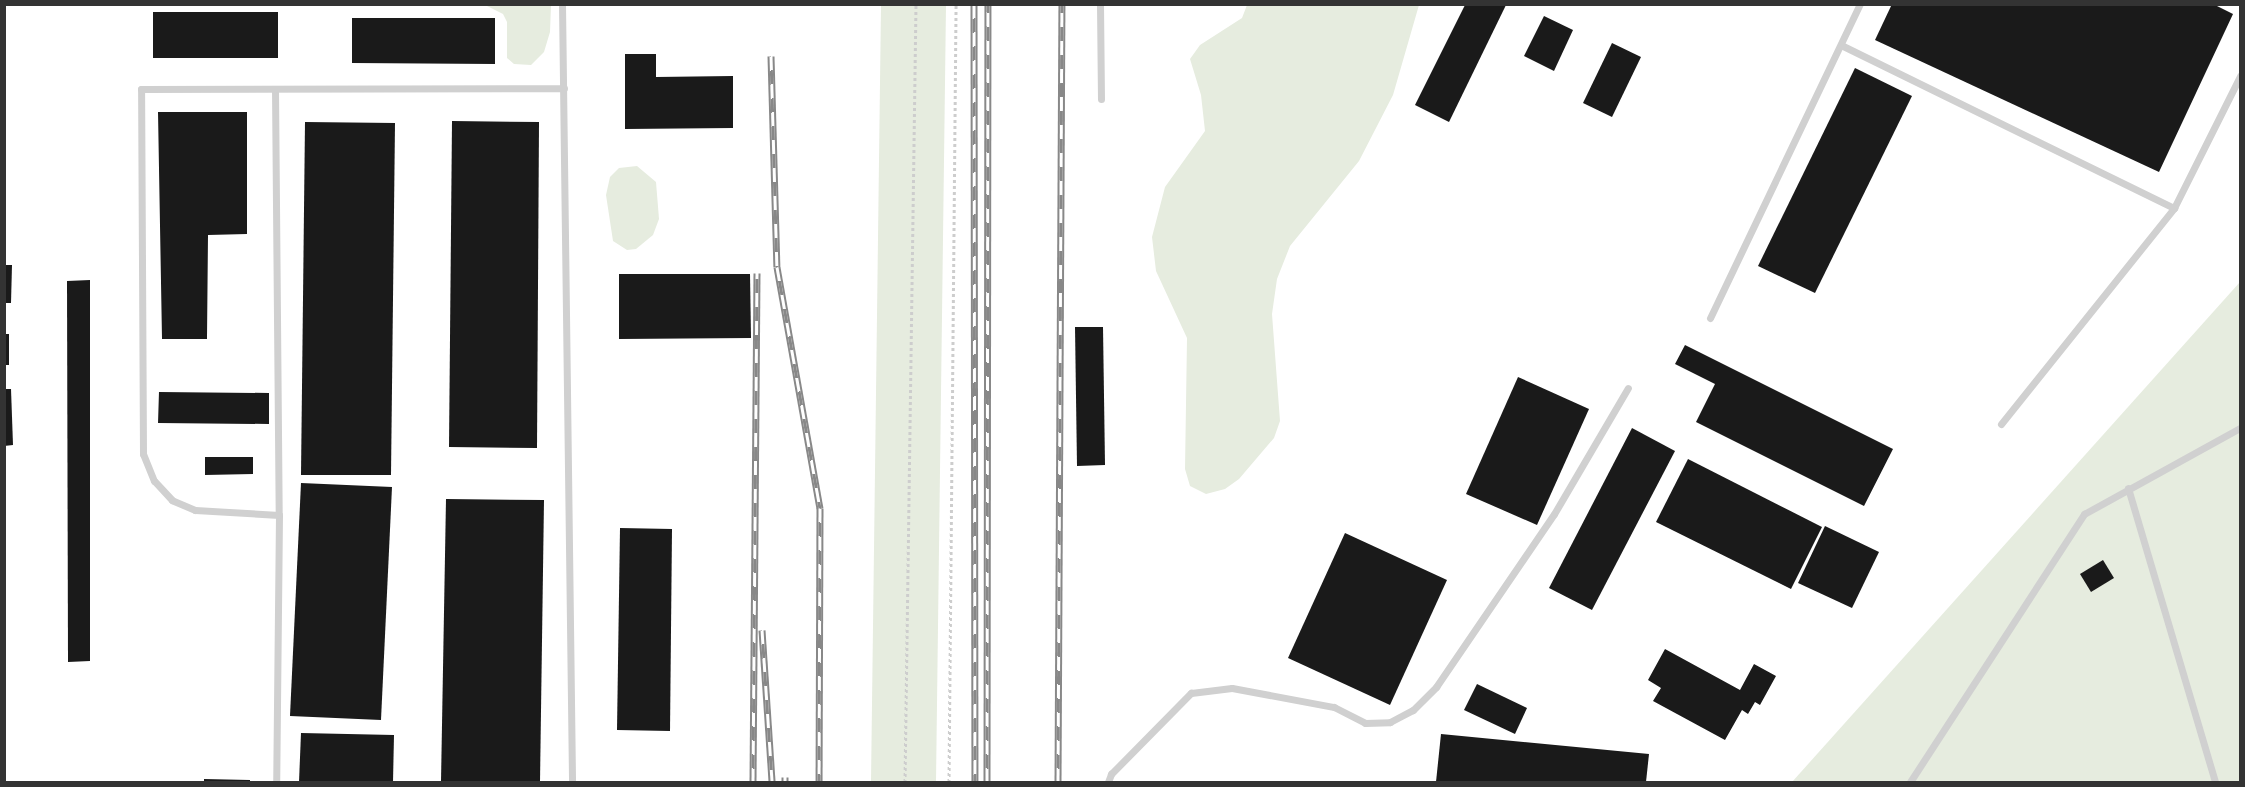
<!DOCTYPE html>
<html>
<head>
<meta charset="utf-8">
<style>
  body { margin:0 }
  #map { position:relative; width:2245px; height:787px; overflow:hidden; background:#fff; font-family:"Golos Text",sans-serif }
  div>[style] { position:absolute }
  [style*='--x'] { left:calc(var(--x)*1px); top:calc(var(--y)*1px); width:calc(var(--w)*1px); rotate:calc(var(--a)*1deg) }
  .green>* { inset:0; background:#e6ecdf }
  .building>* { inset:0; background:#1a1a1a }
  .path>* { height:3px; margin-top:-1.5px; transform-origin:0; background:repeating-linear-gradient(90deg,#cdcdcd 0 3px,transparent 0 6px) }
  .service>* { height:7px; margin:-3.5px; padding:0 3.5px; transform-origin:3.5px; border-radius:3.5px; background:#d0d0d0 }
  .rail>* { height:7px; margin-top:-3.5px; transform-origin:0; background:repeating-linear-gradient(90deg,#fff 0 14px,#888 0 28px); box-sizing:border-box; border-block:2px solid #888 }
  span { translate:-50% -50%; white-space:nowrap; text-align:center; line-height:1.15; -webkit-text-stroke:6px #fff; paint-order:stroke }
  .frame { position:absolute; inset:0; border:6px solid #333; pointer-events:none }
</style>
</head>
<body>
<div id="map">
  <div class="green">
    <i style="clip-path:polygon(446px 5px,551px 5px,550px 32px,544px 52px,531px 65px,514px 64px,507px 58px,507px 22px,503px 14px,487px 6px)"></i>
    <i style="clip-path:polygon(881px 5px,946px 5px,936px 782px,871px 782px)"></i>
    <i style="clip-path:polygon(1247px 5px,1419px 5px,1393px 95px,1359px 161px,1290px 246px,1277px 279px,1272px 314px,1280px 421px,1274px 438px,1239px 479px,1225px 489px,1206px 494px,1190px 486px,1185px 469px,1187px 338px,1156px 271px,1152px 237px,1165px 187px,1205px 131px,1201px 95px,1190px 59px,1200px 45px,1242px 18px)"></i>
    <i style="clip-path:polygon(637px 166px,656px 182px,659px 219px,653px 235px,636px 249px,627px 250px,613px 241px,606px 195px,610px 177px,619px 168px)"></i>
    <i style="clip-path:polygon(2240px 282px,2240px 782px,1792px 782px)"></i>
  </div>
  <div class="building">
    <i style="clip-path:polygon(1892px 4px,2213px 4px,2233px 14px,2159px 172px,1875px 40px)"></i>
    <i style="clip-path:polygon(1465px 5px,1506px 5px,1449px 122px,1415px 105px)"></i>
    <i style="clip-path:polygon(153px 12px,278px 12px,278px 58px,153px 58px)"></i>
    <i style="clip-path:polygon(1544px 16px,1573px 30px,1554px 71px,1524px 56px)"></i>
    <i style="clip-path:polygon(352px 18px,495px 18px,495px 64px,352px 63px)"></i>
    <i style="clip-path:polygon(1612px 43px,1641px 57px,1612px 117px,1583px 103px)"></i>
    <i style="clip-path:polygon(625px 54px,656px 54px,656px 77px,733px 76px,733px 128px,625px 129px)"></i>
    <i style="clip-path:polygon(1855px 68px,1912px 96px,1815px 293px,1758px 266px)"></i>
    <i style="clip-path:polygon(158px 112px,247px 112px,247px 234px,208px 235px,207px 339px,162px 339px)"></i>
    <i style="clip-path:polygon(452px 121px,539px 122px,537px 448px,449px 447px)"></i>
    <i style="clip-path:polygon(305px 122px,395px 123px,391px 475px,301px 475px)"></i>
    <i style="clip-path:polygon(4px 265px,12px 265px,11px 303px,4px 303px)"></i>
    <i style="clip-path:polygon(619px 274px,750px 274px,751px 338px,619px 339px)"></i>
    <i style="clip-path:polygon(90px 280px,90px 661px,68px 662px,67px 281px)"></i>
    <i style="clip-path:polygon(1075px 327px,1103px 327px,1105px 465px,1077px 466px)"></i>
    <i style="clip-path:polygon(4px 334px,9px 334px,9px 365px,4px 365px)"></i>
    <i style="clip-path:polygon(1685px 345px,1893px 449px,1864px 506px,1696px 422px,1715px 384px,1675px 364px)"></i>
    <i style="clip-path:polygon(1518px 377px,1589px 409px,1537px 525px,1466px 494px)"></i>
    <i style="clip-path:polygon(4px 389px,11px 389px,13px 445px,4px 446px)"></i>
    <i style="clip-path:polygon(159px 392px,269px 393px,269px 424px,158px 423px)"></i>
    <i style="clip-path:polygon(1632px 428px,1675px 451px,1592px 610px,1549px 588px)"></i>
    <i style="clip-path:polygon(205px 457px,253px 457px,253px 474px,205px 475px)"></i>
    <i style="clip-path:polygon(1688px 459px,1822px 527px,1791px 589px,1656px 522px)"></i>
    <i style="clip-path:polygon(301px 483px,392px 487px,381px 720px,290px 716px)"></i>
    <i style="clip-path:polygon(446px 499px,544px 500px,540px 782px,441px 782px)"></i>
    <i style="clip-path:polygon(1825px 526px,1879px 552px,1852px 608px,1798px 583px)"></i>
    <i style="clip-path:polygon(620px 528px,672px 529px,670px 731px,617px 730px)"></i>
    <i style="clip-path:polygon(1345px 533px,1447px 580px,1390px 705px,1288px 658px)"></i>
    <i style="clip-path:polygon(2103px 560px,2114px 578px,2091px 592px,2080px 574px)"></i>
    <i style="clip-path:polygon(1665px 649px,1740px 690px,1754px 664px,1776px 676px,1760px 705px,1755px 702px,1748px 714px,1742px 710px,1725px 740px,1653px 701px,1661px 688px,1648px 680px)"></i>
    <i style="clip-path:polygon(1477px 684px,1527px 708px,1515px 734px,1464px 710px)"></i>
    <i style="clip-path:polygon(301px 733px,394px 735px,393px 782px,299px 782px)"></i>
    <i style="clip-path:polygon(1441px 734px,1649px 754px,1646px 782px,1436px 782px)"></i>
    <i style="clip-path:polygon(204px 779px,250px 780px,250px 782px,204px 782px)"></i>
  </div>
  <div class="path">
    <i style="--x:905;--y:782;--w:778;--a:-89.19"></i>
    <i style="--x:949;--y:782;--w:778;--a:-89.48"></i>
  </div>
  <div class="service">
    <i style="--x:562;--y:4;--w:778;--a:89.26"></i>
    <i style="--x:1100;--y:4;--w:95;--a:89.4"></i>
    <i style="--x:1841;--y:45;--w:371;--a:26.1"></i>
    <i style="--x:275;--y:89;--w:426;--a:89.5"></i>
    <i style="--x:279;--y:515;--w:267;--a:90.6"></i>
    <i style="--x:1710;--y:318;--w:348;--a:-64.5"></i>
    <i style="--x:2001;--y:424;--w:277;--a:-51.3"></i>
    <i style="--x:2174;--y:208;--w:148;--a:-63.4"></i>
    <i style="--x:2128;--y:488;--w:307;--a:73.5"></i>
    <i style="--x:279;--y:515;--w:84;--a:-176.6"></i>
    <i style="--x:195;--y:510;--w:25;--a:-157"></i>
    <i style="--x:172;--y:500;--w:26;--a:-133"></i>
    <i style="--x:154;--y:481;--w:29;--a:-112"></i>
    <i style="--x:143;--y:454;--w:365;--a:-90.3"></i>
    <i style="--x:141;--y:89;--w:423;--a:-0.1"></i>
    <i style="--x:1108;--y:782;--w:9;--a:-69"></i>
    <i style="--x:1111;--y:774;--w:114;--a:-45.4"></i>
    <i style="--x:1191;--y:693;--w:41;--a:-7"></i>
    <i style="--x:1232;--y:688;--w:104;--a:10.6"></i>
    <i style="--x:1334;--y:707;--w:35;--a:27"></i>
    <i style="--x:1365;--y:723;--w:25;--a:-2"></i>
    <i style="--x:1390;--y:722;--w:26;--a:-28"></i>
    <i style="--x:1413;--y:710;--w:33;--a:-45"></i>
    <i style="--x:1436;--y:687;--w:209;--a:-55.7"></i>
    <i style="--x:1554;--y:514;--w:146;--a:-59.6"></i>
    <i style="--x:1910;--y:782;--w:320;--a:-57"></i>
    <i style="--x:2084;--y:514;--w:178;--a:-28.9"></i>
  </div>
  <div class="rail">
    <i style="--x:974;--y:4;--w:778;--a:89.93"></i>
    <i style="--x:771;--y:56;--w:211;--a:88.4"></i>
    <i style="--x:777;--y:267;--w:245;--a:79.9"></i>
    <i style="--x:820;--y:508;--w:274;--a:90.2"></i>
    <i style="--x:762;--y:630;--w:152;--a:86.2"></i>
    <i style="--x:753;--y:782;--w:509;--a:-89.55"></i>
    <i style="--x:785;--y:782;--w:5;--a:-90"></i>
    <i style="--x:987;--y:782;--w:778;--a:-89.93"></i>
    <i style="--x:1058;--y:782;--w:778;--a:-89.71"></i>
  </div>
  <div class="frame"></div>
</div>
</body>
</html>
